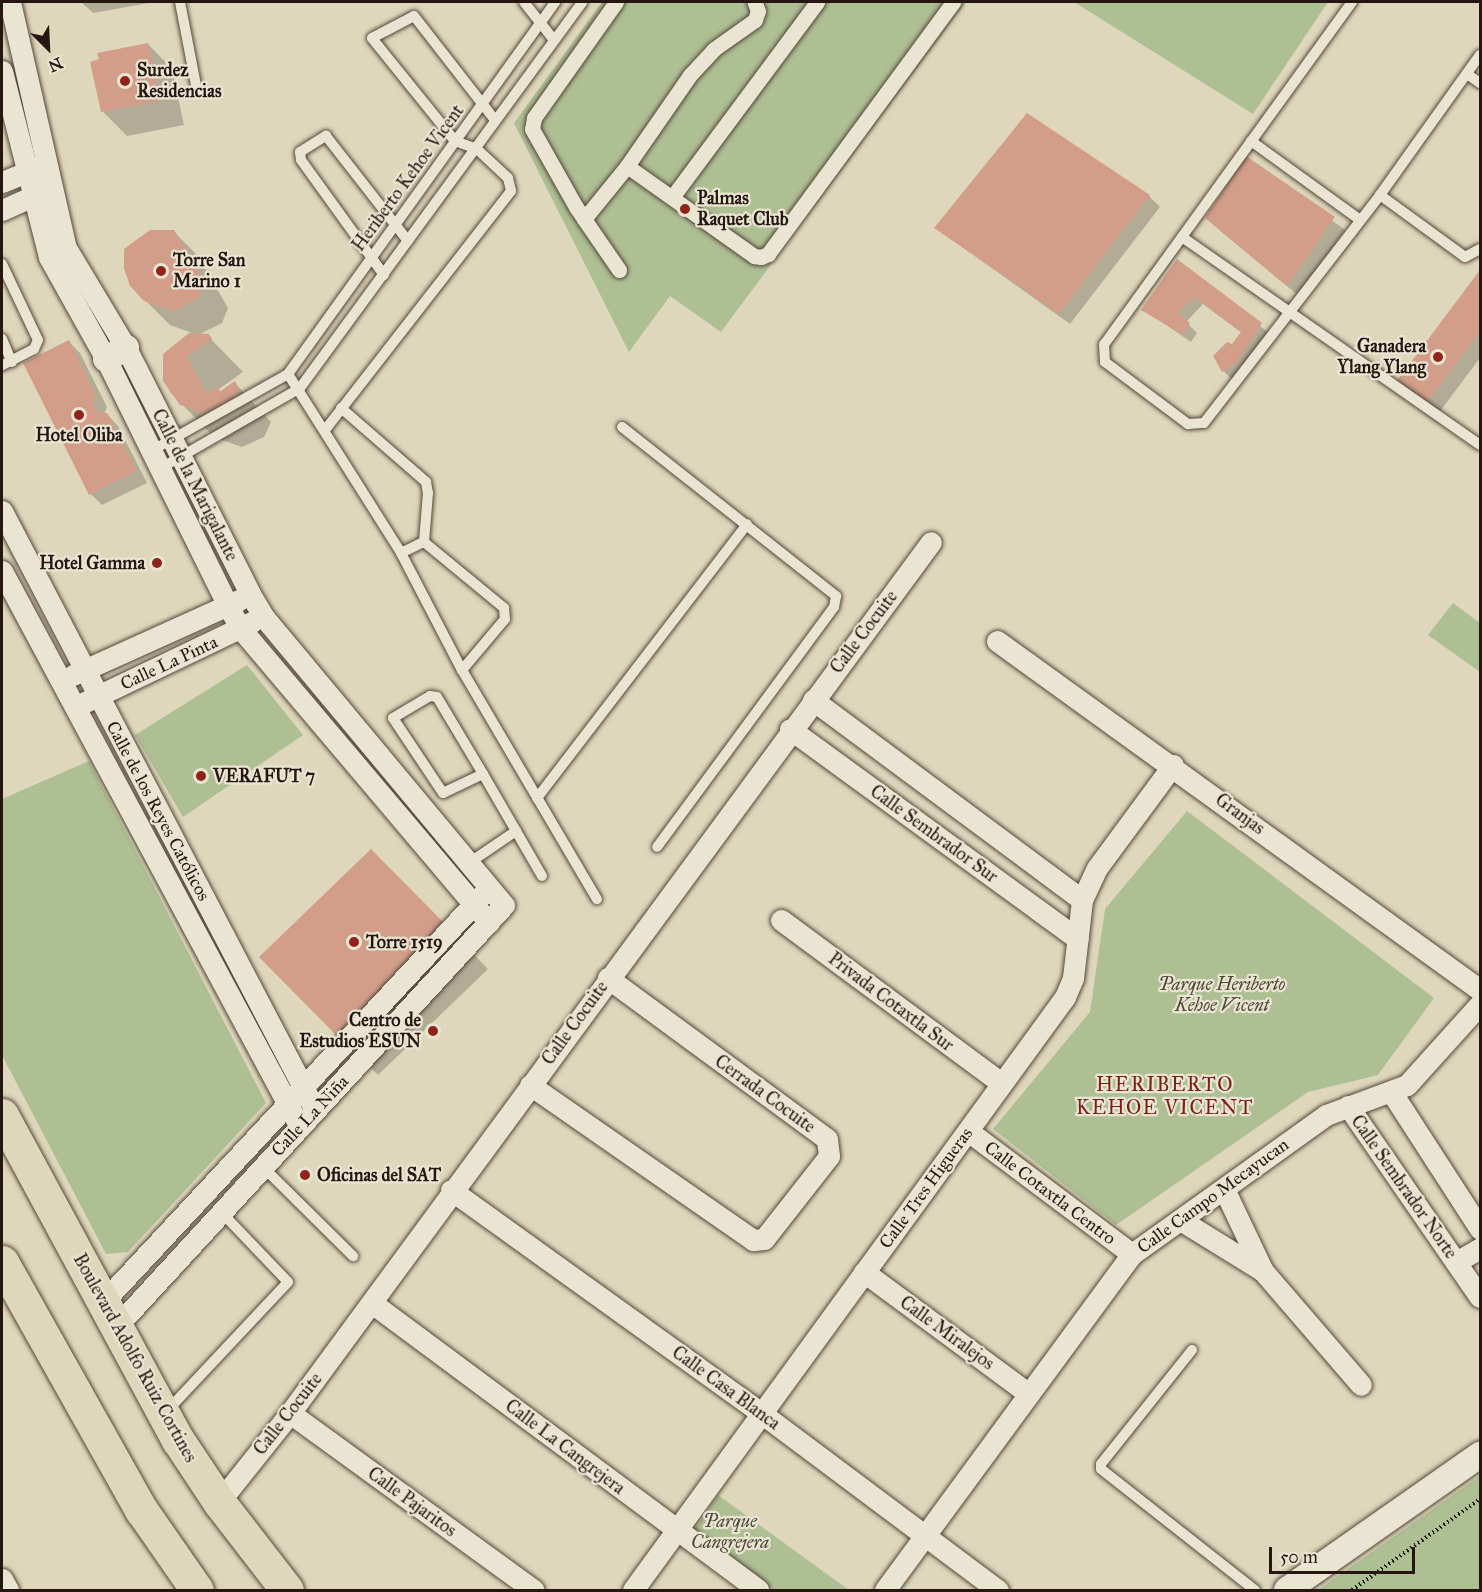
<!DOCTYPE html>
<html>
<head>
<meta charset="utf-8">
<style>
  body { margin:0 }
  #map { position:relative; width:1482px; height:1592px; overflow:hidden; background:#dfd7bc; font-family:"IM FELL Great Primer",serif }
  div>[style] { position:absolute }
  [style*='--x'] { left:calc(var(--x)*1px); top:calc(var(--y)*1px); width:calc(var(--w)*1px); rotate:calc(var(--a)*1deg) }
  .green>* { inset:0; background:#aebf94 }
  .shadow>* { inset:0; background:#0003 }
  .building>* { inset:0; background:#d29e8a }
  .path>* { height:4px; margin-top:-2px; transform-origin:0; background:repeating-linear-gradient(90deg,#25170f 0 1.5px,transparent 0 4.5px) }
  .roads { filter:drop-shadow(0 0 2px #54473a) drop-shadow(0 0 2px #54473a) }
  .service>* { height:10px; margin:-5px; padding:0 5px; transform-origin:5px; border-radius:5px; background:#eae5d3 }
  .pedestrian>* { height:15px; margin:-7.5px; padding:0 7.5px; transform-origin:7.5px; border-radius:7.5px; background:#eae5d3 }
  .minor>* { height:21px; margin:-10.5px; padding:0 10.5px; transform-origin:10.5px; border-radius:10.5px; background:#eae5d3 }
  .tertiary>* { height:26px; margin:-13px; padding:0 13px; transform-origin:13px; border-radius:13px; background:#eae5d3 }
  .primary>* { height:33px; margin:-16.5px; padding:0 16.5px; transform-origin:16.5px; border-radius:16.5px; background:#dfd7bc }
  .dots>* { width:16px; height:16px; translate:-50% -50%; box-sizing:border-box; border:3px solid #eae5d3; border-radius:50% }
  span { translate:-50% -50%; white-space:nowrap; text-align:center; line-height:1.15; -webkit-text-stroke:4.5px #eae5d3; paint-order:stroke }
  .poi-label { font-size:18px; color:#25170f; font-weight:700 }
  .left { translate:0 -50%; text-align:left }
  .right { translate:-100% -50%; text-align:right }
  .street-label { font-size:18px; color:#25170f }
  .park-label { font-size:18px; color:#4e4937; font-style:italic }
  .neighbourhood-label { font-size:20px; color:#7a1f14; letter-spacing:1.5px }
  .frame { position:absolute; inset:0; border:3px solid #25170f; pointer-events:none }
  .north { position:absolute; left:18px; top:18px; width:60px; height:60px; -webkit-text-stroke:4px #eae5d3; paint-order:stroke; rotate:156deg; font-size:16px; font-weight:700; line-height:24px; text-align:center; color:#25170f }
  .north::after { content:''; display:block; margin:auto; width:21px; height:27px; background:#25170f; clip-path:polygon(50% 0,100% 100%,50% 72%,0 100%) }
  .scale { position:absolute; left:1269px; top:1547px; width:146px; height:27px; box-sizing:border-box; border:3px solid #25170f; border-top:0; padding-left:8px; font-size:18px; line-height:21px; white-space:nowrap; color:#25170f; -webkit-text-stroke:4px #eae5d3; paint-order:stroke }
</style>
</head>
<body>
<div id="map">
  <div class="green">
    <i style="clip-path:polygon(602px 2px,966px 2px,721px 332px,670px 296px,629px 352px,514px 123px)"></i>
    <i style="clip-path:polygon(1074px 2px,1328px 2px,1253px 114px)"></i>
    <i style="clip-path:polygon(1453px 603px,1480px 623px,1480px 672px,1428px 635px)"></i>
    <i style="clip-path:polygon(247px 665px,303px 735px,183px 817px,135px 735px)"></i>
    <i style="clip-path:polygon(89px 761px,266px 1103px,128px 1252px,106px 1254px,2px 1055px,2px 799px)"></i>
    <i style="clip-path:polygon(1187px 811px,1434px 998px,1378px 1075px,1308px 1092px,1116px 1225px,993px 1129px,1090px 1012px,1105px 909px)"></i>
    <i style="clip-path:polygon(1480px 1476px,1480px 1590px,1318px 1590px)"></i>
    <i style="clip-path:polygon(718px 1495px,849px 1590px,774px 1590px,692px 1533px)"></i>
  </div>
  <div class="shadow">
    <i style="clip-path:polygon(81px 2px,148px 2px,149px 3px,93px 13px)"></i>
    <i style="clip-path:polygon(148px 44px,172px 69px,184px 125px,127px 136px,103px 112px)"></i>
    <i style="clip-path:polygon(1246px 158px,1345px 230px,1299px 296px,1218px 229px)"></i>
    <i style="clip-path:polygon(1149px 196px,1160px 207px,1070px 324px,936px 228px)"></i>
    <i style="clip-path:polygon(173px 231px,198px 256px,228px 308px,222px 323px,198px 335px,208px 336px,243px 372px,219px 389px,221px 393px,235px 383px,271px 422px,264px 437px,242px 447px,214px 437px,170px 392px,165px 381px,164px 354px,192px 333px,170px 325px,145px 300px)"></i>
    <i style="clip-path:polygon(1178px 261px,1269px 333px,1232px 379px,1223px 371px,1242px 333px,1203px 304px,1186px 322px,1197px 333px,1191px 342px,1143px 309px)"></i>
    <i style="clip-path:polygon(1480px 272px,1480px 358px,1438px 414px,1398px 382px)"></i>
    <i style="clip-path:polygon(69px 342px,80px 353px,107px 407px,103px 416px,107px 414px,118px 426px,147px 483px,102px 505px,91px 494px)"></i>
    <i style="clip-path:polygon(412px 892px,488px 969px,378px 1075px,262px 957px)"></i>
  </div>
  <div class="building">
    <i style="clip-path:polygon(148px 43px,160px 101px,101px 112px,90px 62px,99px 59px,97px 53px)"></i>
    <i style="clip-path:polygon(1027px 113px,1150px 195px,1059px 314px,934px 228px)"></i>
    <i style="clip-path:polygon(1246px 156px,1335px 217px,1287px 286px,1205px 218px)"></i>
    <i style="clip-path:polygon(150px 230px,174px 230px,205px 282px,198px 299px,173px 311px,144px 301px,130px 286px,124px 268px,124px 249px)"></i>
    <i style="clip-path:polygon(1177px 259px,1262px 323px,1237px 362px,1222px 372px,1213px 356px,1227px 342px,1232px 344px,1241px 332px,1194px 297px,1178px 313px,1190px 323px,1183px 335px,1141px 310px)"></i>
    <i style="clip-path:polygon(1480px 270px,1480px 332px,1426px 404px,1396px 382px)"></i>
    <i style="clip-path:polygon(189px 333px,209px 334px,212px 339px,187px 356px,206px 393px,217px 388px,219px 392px,235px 381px,239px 389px,231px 405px,209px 415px,180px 405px,163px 381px,163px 354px)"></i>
    <i style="clip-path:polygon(69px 340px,96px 395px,93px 404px,97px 412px,107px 413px,137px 471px,89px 495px,23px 363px)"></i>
    <i style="clip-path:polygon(371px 849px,448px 927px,336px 1035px,259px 957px)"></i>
  </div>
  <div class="path">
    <i style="--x:1352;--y:1590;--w:157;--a:-35.4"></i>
  </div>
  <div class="roads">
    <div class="service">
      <i style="--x:180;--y:2;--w:85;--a:79.1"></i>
      <i style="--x:524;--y:2;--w:48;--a:51.7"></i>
      <i style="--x:1352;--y:2;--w:422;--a:125.9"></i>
      <i style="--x:1104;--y:344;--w:18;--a:87"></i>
      <i style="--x:1105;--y:362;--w:104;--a:36.8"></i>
      <i style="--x:1188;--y:424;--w:16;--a:-4"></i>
      <i style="--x:1204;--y:423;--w:288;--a:-52.3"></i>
      <i style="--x:1380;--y:195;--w:172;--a:-54.5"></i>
      <i style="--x:1467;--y:74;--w:16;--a:35"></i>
      <i style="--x:1251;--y:141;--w:135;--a:35.9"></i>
      <i style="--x:1380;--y:195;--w:105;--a:36.1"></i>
      <i style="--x:1465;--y:257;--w:17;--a:-28"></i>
      <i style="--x:1182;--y:237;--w:363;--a:34.9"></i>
      <i style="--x:2;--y:264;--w:84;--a:64.7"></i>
      <i style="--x:38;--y:340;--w:10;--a:114"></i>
      <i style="--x:34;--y:349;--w:36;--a:153"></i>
      <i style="--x:384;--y:275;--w:142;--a:-125.8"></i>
      <i style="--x:301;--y:160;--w:8;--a:-97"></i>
      <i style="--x:300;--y:152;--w:31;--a:-32"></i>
      <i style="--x:326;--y:136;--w:133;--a:52"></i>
      <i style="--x:2;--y:339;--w:25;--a:67"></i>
      <i style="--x:288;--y:374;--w:212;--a:57.7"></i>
      <i style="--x:401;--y:553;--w:132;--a:62.5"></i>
      <i style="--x:462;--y:670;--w:266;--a:59.5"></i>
      <i style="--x:341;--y:408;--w:113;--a:41"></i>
      <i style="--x:426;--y:482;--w:11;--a:80"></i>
      <i style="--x:428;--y:493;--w:49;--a:94.7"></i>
      <i style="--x:424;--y:542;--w:104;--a:39.5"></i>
      <i style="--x:504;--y:608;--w:11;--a:85"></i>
      <i style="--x:505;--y:619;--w:67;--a:130.1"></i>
      <i style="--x:622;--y:427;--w:273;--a:38.3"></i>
      <i style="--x:836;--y:596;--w:11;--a:100"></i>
      <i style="--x:834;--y:607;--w:298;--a:126.4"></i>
      <i style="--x:325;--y:430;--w:303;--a:-52.1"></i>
      <i style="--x:511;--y:191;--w:13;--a:-103"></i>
      <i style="--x:508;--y:178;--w:42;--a:-136.9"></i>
      <i style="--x:477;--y:149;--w:23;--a:-160"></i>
      <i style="--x:455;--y:141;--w:132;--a:-128.9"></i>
      <i style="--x:372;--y:38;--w:47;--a:-27.6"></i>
      <i style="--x:414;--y:16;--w:132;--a:52.1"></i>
      <i style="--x:151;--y:451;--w:157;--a:-29.3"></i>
      <i style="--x:288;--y:374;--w:458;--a:-54.3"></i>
      <i style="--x:161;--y:468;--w:160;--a:-29.9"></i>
      <i style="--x:300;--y:388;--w:478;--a:-53.8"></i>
      <i style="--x:401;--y:553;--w:25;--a:-26"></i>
      <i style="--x:483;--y:774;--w:44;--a:154.6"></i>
      <i style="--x:443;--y:793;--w:90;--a:-123.7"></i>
      <i style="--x:393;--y:718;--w:43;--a:-30.7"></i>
      <i style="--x:430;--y:696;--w:7;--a:8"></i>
      <i style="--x:437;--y:697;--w:90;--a:59.1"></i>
      <i style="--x:483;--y:774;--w:66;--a:59.9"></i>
      <i style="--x:516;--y:831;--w:52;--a:60"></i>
      <i style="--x:537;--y:798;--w:345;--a:-52.5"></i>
      <i style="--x:469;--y:863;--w:57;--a:-34.2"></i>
      <i style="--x:263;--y:1167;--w:127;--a:44.7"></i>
      <i style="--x:1192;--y:1350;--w:146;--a:128.6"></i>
      <i style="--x:1101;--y:1464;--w:5;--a:90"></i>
      <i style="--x:1101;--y:1469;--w:196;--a:38.2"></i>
      <i style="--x:166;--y:1412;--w:178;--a:-46.8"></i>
      <i style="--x:288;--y:1282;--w:97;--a:-133.7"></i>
    </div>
    <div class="pedestrian">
      <i style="--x:616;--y:2;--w:142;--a:125.3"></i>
      <i style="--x:534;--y:118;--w:11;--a:100"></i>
      <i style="--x:532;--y:129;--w:90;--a:60.6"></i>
      <i style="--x:576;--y:207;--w:14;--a:56"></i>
      <i style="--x:584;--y:219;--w:68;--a:-50.9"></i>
      <i style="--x:627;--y:166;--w:156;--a:35.3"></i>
      <i style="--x:754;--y:256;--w:7;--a:8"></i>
      <i style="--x:761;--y:257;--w:8;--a:-23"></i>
      <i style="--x:768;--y:254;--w:313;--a:-53.7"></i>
      <i style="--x:627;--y:166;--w:111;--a:-55.3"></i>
      <i style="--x:690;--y:75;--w:35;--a:-47"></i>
      <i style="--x:714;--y:49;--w:50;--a:-35.3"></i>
      <i style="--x:755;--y:20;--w:9;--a:-72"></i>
      <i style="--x:758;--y:11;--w:9;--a:-111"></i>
      <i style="--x:673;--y:196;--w:242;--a:-53.4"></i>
      <i style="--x:584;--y:219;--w:62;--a:55.5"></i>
    </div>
    <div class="minor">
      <i style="--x:10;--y:2;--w:252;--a:77.2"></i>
      <i style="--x:66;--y:248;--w:117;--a:59"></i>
      <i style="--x:126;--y:348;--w:275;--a:63.2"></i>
      <i style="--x:250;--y:594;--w:26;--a:59"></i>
      <i style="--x:263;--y:616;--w:376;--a:50.2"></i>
      <i style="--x:504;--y:905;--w:573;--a:132.6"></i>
      <i style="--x:2;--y:71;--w:192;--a:75.8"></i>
      <i style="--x:49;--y:257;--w:117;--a:60.8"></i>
      <i style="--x:106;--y:359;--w:275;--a:63.7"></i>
      <i style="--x:228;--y:606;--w:26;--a:61"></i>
      <i style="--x:241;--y:629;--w:384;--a:49.8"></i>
      <i style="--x:2;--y:182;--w:37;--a:-22"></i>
      <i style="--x:2;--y:210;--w:44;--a:-24.2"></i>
      <i style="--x:2;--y:511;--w:676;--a:62.41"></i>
      <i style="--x:2;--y:571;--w:631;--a:61.81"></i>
      <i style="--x:997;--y:641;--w:596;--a:35.85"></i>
      <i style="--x:73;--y:675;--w:182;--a:-24.3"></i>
      <i style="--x:813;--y:700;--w:335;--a:36.6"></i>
      <i style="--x:85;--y:702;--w:185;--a:-25.6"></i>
      <i style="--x:790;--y:729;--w:356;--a:36.1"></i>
      <i style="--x:781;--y:920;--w:274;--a:36.5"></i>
      <i style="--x:530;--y:1085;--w:272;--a:34.8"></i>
      <i style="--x:753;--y:1240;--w:11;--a:-5"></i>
      <i style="--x:764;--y:1239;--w:105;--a:-51.9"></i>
      <i style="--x:829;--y:1156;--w:17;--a:-97"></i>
      <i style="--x:827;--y:1139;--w:272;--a:-143.7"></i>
      <i style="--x:1392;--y:1093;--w:162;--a:57.1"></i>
      <i style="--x:1348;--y:1106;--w:232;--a:55.4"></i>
      <i style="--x:968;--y:1131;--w:205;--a:36.9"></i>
      <i style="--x:1224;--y:1189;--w:91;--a:64.6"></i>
      <i style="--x:1263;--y:1271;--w:150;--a:49.3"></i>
      <i style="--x:451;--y:1190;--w:382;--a:35.7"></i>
      <i style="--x:761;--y:1413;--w:296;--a:36.8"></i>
      <i style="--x:1182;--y:1221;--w:95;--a:31.7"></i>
      <i style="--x:1456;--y:1262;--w:28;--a:-30"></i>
      <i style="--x:864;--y:1272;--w:205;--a:36.5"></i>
      <i style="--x:103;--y:1302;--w:558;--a:-47.04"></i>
      <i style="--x:372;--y:1303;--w:481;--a:36.6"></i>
      <i style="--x:290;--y:1413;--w:301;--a:36"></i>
      <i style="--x:219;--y:1502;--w:114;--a:-51.4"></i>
      <i style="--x:290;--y:1413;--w:1081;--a:-53.65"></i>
      <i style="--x:2;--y:1579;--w:13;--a:61"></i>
      <i style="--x:633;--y:1590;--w:734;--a:-53.93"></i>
      <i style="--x:1065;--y:997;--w:21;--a:-67"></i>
      <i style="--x:1073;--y:978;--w:79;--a:-83.4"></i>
      <i style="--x:1082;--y:900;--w:35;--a:-65"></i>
      <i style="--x:1097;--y:868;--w:128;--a:-53.6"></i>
      <i style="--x:885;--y:1590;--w:417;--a:-53.7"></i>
      <i style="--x:1132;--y:1254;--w:239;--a:-35.6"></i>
      <i style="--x:1326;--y:1115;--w:86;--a:-20.3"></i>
      <i style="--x:1407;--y:1085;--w:109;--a:-48"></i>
    </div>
    <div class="tertiary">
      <i style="--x:106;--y:359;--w:23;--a:-29"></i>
      <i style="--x:1287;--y:1590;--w:236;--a:-35"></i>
    </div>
    <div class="primary">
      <i style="--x:2;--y:1115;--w:370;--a:61.6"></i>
      <i style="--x:178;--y:1440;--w:74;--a:56.5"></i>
      <i style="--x:219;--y:1502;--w:111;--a:52.3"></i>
      <i style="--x:2;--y:1262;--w:286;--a:60.7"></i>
      <i style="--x:142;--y:1511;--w:96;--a:55.2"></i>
    </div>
  </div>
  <div class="dots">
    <i style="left:125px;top:81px;background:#8f2418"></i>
    <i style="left:685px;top:209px;background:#8f2418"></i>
    <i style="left:161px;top:271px;background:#8f2418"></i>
    <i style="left:1438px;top:357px;background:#8f2418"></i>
    <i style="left:79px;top:415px;background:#8f2418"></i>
    <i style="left:157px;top:563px;background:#8f2418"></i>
    <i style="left:201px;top:776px;background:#8f2418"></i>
    <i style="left:354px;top:942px;background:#8f2418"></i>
    <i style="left:433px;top:1031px;background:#8f2418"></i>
    <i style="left:305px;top:1175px;background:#8f2418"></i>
  </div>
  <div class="poi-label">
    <span class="left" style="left:137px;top:81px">Surdez<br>Residencias</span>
    <span class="left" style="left:697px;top:209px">Palmas<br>Raquet Club</span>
    <span class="left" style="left:173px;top:271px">Torre San<br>Marino 1</span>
    <span class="right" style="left:1426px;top:357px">Ganadera<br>Ylang Ylang</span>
    <span style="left:79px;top:435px">Hotel Oliba</span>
    <span class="right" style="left:145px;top:563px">Hotel Gamma</span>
    <span class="left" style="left:213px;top:776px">VERAFUT 7</span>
    <span class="left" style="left:366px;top:942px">Torre 1519</span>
    <span class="right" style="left:421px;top:1031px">Centro de<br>Estudios ESUN</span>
    <span class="left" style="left:317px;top:1175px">Oficinas del SAT</span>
  </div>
  <div class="street-label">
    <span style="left:408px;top:178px;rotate:-54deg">Heriberto Kehoe Vicent</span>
    <span style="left:195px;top:485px;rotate:63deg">Calle de la Marigalante</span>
    <span style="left:864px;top:632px;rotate:-53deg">Calle Cocuite</span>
    <span style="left:169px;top:663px;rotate:-25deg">Calle La Pinta</span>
    <span style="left:158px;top:811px;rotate:62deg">Calle de los Reyes Católicos</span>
    <span style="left:1240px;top:814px;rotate:36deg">Granjas</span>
    <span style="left:934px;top:834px;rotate:36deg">Calle Sembrador Sur</span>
    <span style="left:891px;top:1002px;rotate:37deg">Privada Cotaxtla Sur</span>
    <span style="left:575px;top:1023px;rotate:-54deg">Calle Cocuite</span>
    <span style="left:765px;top:1094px;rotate:36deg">Cerrada Cocuite</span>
    <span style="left:310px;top:1116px;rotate:-47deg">Calle La Niña</span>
    <span style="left:1404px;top:1187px;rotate:55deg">Calle Sembrador Norte</span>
    <span style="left:926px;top:1188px;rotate:-54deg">Calle Tres Higueras</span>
    <span style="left:1050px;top:1193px;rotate:37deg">Calle Cotaxtla Centro</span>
    <span style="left:1213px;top:1196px;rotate:-36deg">Calle Campo Mecayucan</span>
    <span style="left:947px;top:1333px;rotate:36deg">Calle Miralejos</span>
    <span style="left:135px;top:1358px;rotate:61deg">Boulevard Adolfo Ruiz Cortines</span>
    <span style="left:726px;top:1388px;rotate:36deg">Calle Casa Blanca</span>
    <span style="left:288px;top:1414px;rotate:-52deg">Calle Cocuite</span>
    <span style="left:565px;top:1447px;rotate:37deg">Calle La Cangrejera</span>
    <span style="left:412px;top:1502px;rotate:36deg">Calle Pajaritos</span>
  </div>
  <div class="park-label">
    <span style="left:1222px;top:995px">Parque Heriberto<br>Kehoe Vicent</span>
    <span style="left:730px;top:1532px">Parque<br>Cangrejera</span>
  </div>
  <div class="neighbourhood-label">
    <span style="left:1165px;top:1096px">HERIBERTO<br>KEHOE VICENT</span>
  </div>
  <div class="frame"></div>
  <div class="north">N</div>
  <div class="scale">50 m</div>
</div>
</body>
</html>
